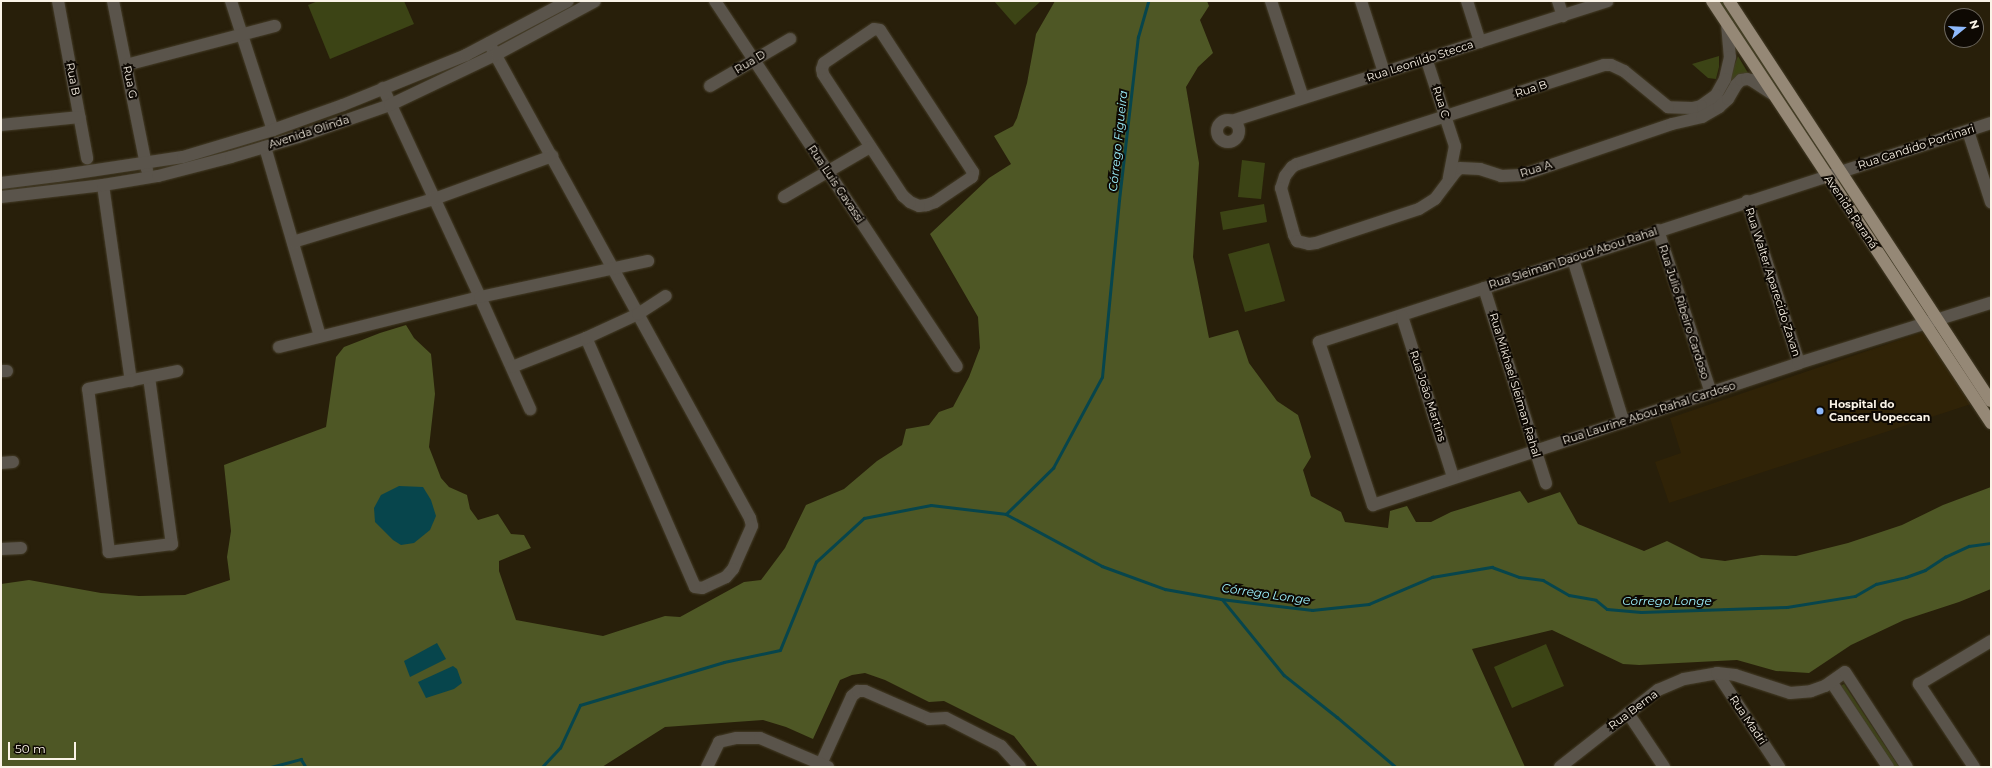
<!DOCTYPE html>
<html>
<head>
<meta charset="utf-8">
<style>
  body { margin:0 }
  #map { position:relative; width:1992px; height:768px; overflow:hidden; background:#281f0a; font-family:Montserrat,sans-serif }
  div>[style] { position:absolute }
  [style*='--x'] { left:calc(var(--x)*1px); top:calc(var(--y)*1px); width:calc(var(--w)*1px); rotate:calc(var(--a)*1deg) }
  .built>* { inset:0; background:#302307 }
  .green>* { inset:0; background:#3c4415 }
  .forest>* { inset:0; background:#4e5725 }
  .water>* { inset:0; background:#07454c }
  .stream>* { height:2.5px; margin:-1.25px; padding:0 1.25px; transform-origin:1.25px; border-radius:1.25px; background:#07454c }
  .roads { filter:drop-shadow(0 0 1px #453d29) drop-shadow(0 0 1px #453d29) }
  .minor>* { height:12px; margin:-6px; padding:0 6px; transform-origin:6px; border-radius:6px; background:#5a544b }
  .minor>.ring { margin:-6px; padding:0; box-sizing:content-box; background:none; border:12px solid #5a544b; border-radius:50% }
  .major>* { height:12px; margin:-6px; padding:0 6px; transform-origin:6px; border-radius:6px; background:#958876 }
  .dots>* { width:11px; height:11px; translate:-50% -50%; box-sizing:border-box; border:2px solid #0e0903; border-radius:50% }
  span { translate:-50% -50%; white-space:nowrap; text-align:center; line-height:1.15; -webkit-text-stroke:4px #0e0903; paint-order:stroke }
  .street-label { font-size:11px; color:#faf3e7 }
  .poi-label { font-size:11px; color:#faf3e7; font-weight:700 }
  .left { translate:0 -50%; text-align:left }
  .water-label { font-size:12px; color:#9cf0fc; font-style:italic }
  .frame { position:absolute; inset:0; border:2px solid #faf3e7; pointer-events:none }
  .north { position:absolute; left:1944px; top:8px; width:40px; height:40px; box-sizing:border-box; background:#0e0903; border:1px solid #6c675e; border-radius:50%; rotate:72deg; font-size:11px; font-weight:700; line-height:16px; text-align:center; color:#faf3e7 }
  .north::after { content:''; display:block; margin:auto; width:14px; height:18px; background:#8eb9fc; clip-path:polygon(50% 0,100% 100%,50% 72%,0 100%) }
  .scale { position:absolute; left:8px; top:742px; width:68px; height:18px; box-sizing:border-box; border:2px solid #faf3e7; border-top:0; padding-left:5px; font-size:12px; line-height:14px; white-space:nowrap; color:#faf3e7; -webkit-text-stroke:3px #0e0903; paint-order:stroke }
</style>
</head>
<body>
<div id="map">
  <div class="built">
    <i style="clip-path:polygon(1923px 332px,1971px 404px,1669px 503px,1655px 462px,1681px 453px,1670px 418px)"></i>
  </div>
  <div class="green">
    <i style="clip-path:polygon(318px 1px,404px 1px,414px 24px,330px 59px,308px 5px)"></i>
    <i style="clip-path:polygon(994px 1px,1041px 1px,1015px 25px)"></i>
    <i style="clip-path:polygon(1716px 1px,1722px 1px,1833px 168px,1829px 171px)"></i>
    <i style="clip-path:polygon(1719px 56px,1719px 67px,1716px 79px,1708px 78px,1692px 64px)"></i>
    <i style="clip-path:polygon(1738px 56px,1748px 73px,1731px 81px,1730px 77px)"></i>
    <i style="clip-path:polygon(1242px 160px,1265px 163px,1261px 199px,1238px 197px)"></i>
    <i style="clip-path:polygon(1842px 180px,1930px 316px,1926px 319px,1838px 183px)"></i>
    <i style="clip-path:polygon(1264px 204px,1267px 222px,1223px 230px,1220px 212px)"></i>
    <i style="clip-path:polygon(1269px 243px,1285px 301px,1245px 312px,1228px 254px)"></i>
    <i style="clip-path:polygon(1546px 644px,1564px 686px,1512px 708px,1494px 667px)"></i>
    <i style="clip-path:polygon(1844px 684px,1899px 767px,1893px 767px,1840px 686px)"></i>
  </div>
  <div class="forest">
    <i style="clip-path:polygon(1055px 1px,1207px 1px,1209px 6px,1200px 20px,1213px 53px,1198px 67px,1186px 87px,1199px 163px,1193px 257px,1209px 338px,1238px 330px,1249px 363px,1277px 401px,1298px 415px,1311px 457px,1303px 470px,1311px 496px,1341px 512px,1345px 522px,1388px 528px,1390px 511px,1407px 506px,1416px 522px,1431px 522px,1451px 512px,1520px 491px,1528px 503px,1560px 492px,1578px 524px,1644px 551px,1667px 541px,1701px 558px,1725px 561px,1761px 555px,1796px 556px,1848px 543px,1902px 525px,1943px 505px,1991px 487px,1991px 589px,1959px 602px,1904px 620px,1851px 645px,1809px 673px,1776px 671px,1737px 660px,1639px 665px,1623px 664px,1552px 630px,1472px 649px,1525px 767px,1038px 767px,1014px 736px,944px 701px,929px 702px,885px 680px,865px 673px,852px 675px,840px 680px,813px 739px,786px 727px,763px 720px,665px 727px,602px 767px,1px 767px,1px 584px,29px 580px,101px 593px,139px 596px,185px 595px,230px 580px,227px 557px,231px 531px,224px 465px,326px 427px,336px 357px,344px 347px,380px 333px,406px 325px,414px 338px,431px 354px,435px 394px,429px 447px,441px 478px,449px 487px,467px 495px,470px 509px,478px 520px,498px 514px,511px 534px,524px 535px,531px 548px,499px 561px,499px 571px,516px 620px,603px 636px,665px 616px,680px 617px,744px 582px,761px 580px,785px 548px,806px 505px,844px 489px,877px 461px,902px 445px,906px 429px,929px 425px,939px 412px,953px 407px,969px 377px,980px 348px,978px 317px,930px 234px,989px 178px,1011px 164px,994px 136px,1013px 126px,1017px 118px,1027px 83px,1036px 34px)"></i>
  </div>
  <div class="water">
    <i style="clip-path:polygon(399px 486px,423px 487px,431px 500px,436px 516px,430px 530px,414px 543px,401px 545px,393px 540px,375px 522px,374px 508px,381px 495px)"></i>
    <i style="clip-path:polygon(437px 643px,446px 659px,410px 677px,404px 661px)"></i>
    <i style="clip-path:polygon(453px 666px,457px 669px,462px 683px,454px 689px,426px 698px,418px 682px)"></i>
  </div>
  <div class="stream">
    <i style="--x:1006;--y:514;--w:109;--a:28.4"></i>
    <i style="--x:1102;--y:566;--w:67;--a:20.1"></i>
    <i style="--x:1165;--y:589;--w:57;--a:10.1"></i>
    <i style="--x:1221;--y:599;--w:92;--a:6.9"></i>
    <i style="--x:1312;--y:610;--w:57;--a:-6"></i>
    <i style="--x:1369;--y:604;--w:69;--a:-23.2"></i>
    <i style="--x:1432;--y:577;--w:61;--a:-9.5"></i>
    <i style="--x:1492;--y:567;--w:29;--a:20"></i>
    <i style="--x:1519;--y:577;--w:24;--a:7"></i>
    <i style="--x:1543;--y:580;--w:30;--a:30"></i>
    <i style="--x:1569;--y:595;--w:27;--a:10"></i>
    <i style="--x:1596;--y:600;--w:14;--a:39"></i>
    <i style="--x:1607;--y:609;--w:34;--a:5"></i>
    <i style="--x:1641;--y:612;--w:146;--a:-2"></i>
    <i style="--x:1787;--y:607;--w:69;--a:-9.2"></i>
    <i style="--x:1855;--y:596;--w:24;--a:-30"></i>
    <i style="--x:1876;--y:584;--w:31;--a:-13"></i>
    <i style="--x:1906;--y:577;--w:20;--a:-20"></i>
    <i style="--x:1925;--y:570;--w:24;--a:-33"></i>
    <i style="--x:1945;--y:557;--w:26;--a:-25"></i>
    <i style="--x:1969;--y:546;--w:22;--a:-8"></i>
    <i style="--x:1222;--y:599;--w:98;--a:50.8"></i>
    <i style="--x:1284;--y:675;--w:68;--a:38.4"></i>
    <i style="--x:1337;--y:717;--w:77;--a:40.3"></i>
    <i style="--x:146;--y:767;--w:28;--a:0"></i>
    <i style="--x:271;--y:767;--w:31;--a:-15"></i>
    <i style="--x:301;--y:759;--w:9;--a:58"></i>
    <i style="--x:542;--y:767;--w:26;--a:-47"></i>
    <i style="--x:560;--y:748;--w:47;--a:-65.1"></i>
    <i style="--x:580;--y:705;--w:150;--a:-16.6"></i>
    <i style="--x:724;--y:662;--w:57;--a:-12.1"></i>
    <i style="--x:780;--y:650;--w:95;--a:-67.8"></i>
    <i style="--x:816;--y:562;--w:65;--a:-42.5"></i>
    <i style="--x:864;--y:518;--w:68;--a:-11"></i>
    <i style="--x:931;--y:505;--w:76;--a:6.8"></i>
    <i style="--x:1006;--y:514;--w:66;--a:-44.4"></i>
    <i style="--x:1053;--y:468;--w:103;--a:-61.7"></i>
    <i style="--x:1102;--y:377;--w:178;--a:-84.5"></i>
    <i style="--x:1119;--y:200;--w:164;--a:-83.4"></i>
    <i style="--x:1138;--y:37;--w:37;--a:-74"></i>
  </div>
  <div class="roads">
    <div class="minor">
      <i style="--x:58;--y:1;--w:160;--a:79.5"></i>
      <i style="--x:113;--y:1;--w:172;--a:78.6"></i>
      <i style="--x:231;--y:1;--w:136;--a:72"></i>
      <i style="--x:715;--y:1;--w:438;--a:56.5"></i>
      <i style="--x:1271;--y:1;--w:102;--a:71.7"></i>
      <i style="--x:1361;--y:1;--w:75;--a:72.1"></i>
      <i style="--x:1467;--y:1;--w:43;--a:72.4"></i>
      <i style="--x:1558;--y:1;--w:16;--a:72"></i>
      <i style="--x:1727;--y:24;--w:33;--a:85"></i>
      <i style="--x:1730;--y:57;--w:23;--a:103"></i>
      <i style="--x:1725;--y:79;--w:18;--a:119"></i>
      <i style="--x:1716;--y:95;--w:19;--a:144"></i>
      <i style="--x:1701;--y:106;--w:9;--a:167"></i>
      <i style="--x:1692;--y:108;--w:24;--a:-178"></i>
      <i style="--x:1668;--y:107;--w:57;--a:-140.7"></i>
      <i style="--x:1624;--y:71;--w:14;--a:-155"></i>
      <i style="--x:1611;--y:65;--w:7;--a:180"></i>
      <i style="--x:1604;--y:65;--w:323;--a:162.1"></i>
      <i style="--x:1297;--y:164;--w:6;--a:149"></i>
      <i style="--x:1292;--y:167;--w:11;--a:128"></i>
      <i style="--x:1285;--y:176;--w:13;--a:108"></i>
      <i style="--x:1281;--y:188;--w:49;--a:74.5"></i>
      <i style="--x:1294;--y:235;--w:7;--a:63"></i>
      <i style="--x:1297;--y:241;--w:12;--a:14"></i>
      <i style="--x:1309;--y:244;--w:7;--a:-8"></i>
      <i style="--x:1316;--y:243;--w:108;--a:-18.3"></i>
      <i style="--x:1419;--y:209;--w:19;--a:-32"></i>
      <i style="--x:1435;--y:199;--w:34;--a:-53"></i>
      <i style="--x:1455;--y:172;--w:6;--a:-39"></i>
      <i style="--x:1460;--y:168;--w:20;--a:3"></i>
      <i style="--x:1480;--y:169;--w:22;--a:18"></i>
      <i style="--x:1501;--y:176;--w:21;--a:-3"></i>
      <i style="--x:1522;--y:175;--w:158;--a:-18.8"></i>
      <i style="--x:1672;--y:124;--w:31;--a:-13"></i>
      <i style="--x:1702;--y:117;--w:20;--a:-30"></i>
      <i style="--x:1719;--y:107;--w:12;--a:-42"></i>
      <i style="--x:1728;--y:99;--w:16;--a:-60"></i>
      <i style="--x:1736;--y:85;--w:7;--a:-45"></i>
      <i style="--x:1741;--y:80;--w:6;--a:-9"></i>
      <i style="--x:1747;--y:79;--w:4;--a:14"></i>
      <i style="--x:1751;--y:80;--w:27;--a:33"></i>
      <i style="--x:874;--y:29;--w:6;--a:9"></i>
      <i style="--x:880;--y:30;--w:170;--a:56.8"></i>
      <i style="--x:973;--y:172;--w:5;--a:101"></i>
      <i style="--x:972;--y:177;--w:45;--a:146"></i>
      <i style="--x:935;--y:202;--w:9;--a:159"></i>
      <i style="--x:927;--y:205;--w:8;--a:173"></i>
      <i style="--x:919;--y:206;--w:10;--a:-156"></i>
      <i style="--x:910;--y:202;--w:9;--a:-139"></i>
      <i style="--x:903;--y:196;--w:146;--a:-123.3"></i>
      <i style="--x:823;--y:74;--w:5;--a:-101"></i>
      <i style="--x:822;--y:69;--w:6;--a:-72"></i>
      <i style="--x:824;--y:63;--w:60;--a:-34.2"></i>
      <i style="--x:489;--y:43;--w:542;--a:61.21"></i>
      <i style="--x:750;--y:518;--w:8;--a:76"></i>
      <i style="--x:752;--y:526;--w:47;--a:113.8"></i>
      <i style="--x:733;--y:569;--w:11;--a:131"></i>
      <i style="--x:726;--y:577;--w:26;--a:155"></i>
      <i style="--x:702;--y:588;--w:7;--a:-172"></i>
      <i style="--x:695;--y:587;--w:272;--a:-113.6"></i>
      <i style="--x:1426;--y:58;--w:93;--a:71.8"></i>
      <i style="--x:1455;--y:146;--w:33;--a:101"></i>
      <i style="--x:126;--y:65;--w:154;--a:-14.7"></i>
      <i style="--x:710;--y:86;--w:93;--a:-30.4"></i>
      <i style="--x:383;--y:88;--w:230;--a:65.1"></i>
      <i style="--x:480;--y:297;--w:123;--a:65.9"></i>
      <i class="ring" style="left:1217px;top:120px;width:10px;height:10px"></i>
      <i style="--x:1232;--y:121;--w:394;--a:-17.7"></i>
      <i style="--x:1991;--y:123;--w:707;--a:161.95"></i>
      <i style="--x:1319;--y:342;--w:172;--a:71.7"></i>
      <i style="--x:1373;--y:505;--w:449;--a:-18.4"></i>
      <i style="--x:1799;--y:363;--w:201;--a:-17.4"></i>
      <i style="--x:1;--y:125;--w:79;--a:-5.8"></i>
      <i style="--x:1968;--y:131;--w:75;--a:72.1"></i>
      <i style="--x:265;--y:147;--w:197;--a:73.8"></i>
      <i style="--x:1;--y:183;--w:56;--a:-7.1"></i>
      <i style="--x:57;--y:176;--w:127;--a:-8.6"></i>
      <i style="--x:183;--y:157;--w:94;--a:-16.7"></i>
      <i style="--x:273;--y:130;--w:74;--a:-19.7"></i>
      <i style="--x:343;--y:105;--w:133;--a:-22.1"></i>
      <i style="--x:466;--y:55;--w:115;--a:-27.9"></i>
      <i style="--x:103;--y:185;--w:198;--a:81.9"></i>
      <i style="--x:1;--y:197;--w:103;--a:-6.7"></i>
      <i style="--x:103;--y:185;--w:56;--a:-9.3"></i>
      <i style="--x:158;--y:176;--w:75;--a:-14.6"></i>
      <i style="--x:231;--y:157;--w:70;--a:-16.6"></i>
      <i style="--x:298;--y:137;--w:97;--a:-19.2"></i>
      <i style="--x:390;--y:105;--w:119;--a:-25.5"></i>
      <i style="--x:497;--y:54;--w:111;--a:-28.4"></i>
      <i style="--x:784;--y:197;--w:99;--a:-30.2"></i>
      <i style="--x:1747;--y:201;--w:170;--a:72.2"></i>
      <i style="--x:1658;--y:230;--w:171;--a:72"></i>
      <i style="--x:293;--y:242;--w:147;--a:-17"></i>
      <i style="--x:434;--y:199;--w:126;--a:-20"></i>
      <i style="--x:1573;--y:259;--w:170;--a:72.8"></i>
      <i style="--x:1484;--y:288;--w:205;--a:72.4"></i>
      <i style="--x:1402;--y:316;--w:169;--a:72.4"></i>
      <i style="--x:279;--y:347;--w:207;--a:-14"></i>
      <i style="--x:480;--y:297;--w:172;--a:-12.1"></i>
      <i style="--x:512;--y:367;--w:79;--a:-21.4"></i>
      <i style="--x:586;--y:338;--w:57;--a:-24.8"></i>
      <i style="--x:638;--y:314;--w:33;--a:-33"></i>
      <i style="--x:1;--y:371;--w:6;--a:0"></i>
      <i style="--x:149;--y:377;--w:169;--a:82.2"></i>
      <i style="--x:172;--y:544;--w:64;--a:172.8"></i>
      <i style="--x:109;--y:552;--w:164;--a:-97.3"></i>
      <i style="--x:88;--y:389;--w:91;--a:-11.4"></i>
      <i style="--x:1;--y:463;--w:12;--a:-5"></i>
      <i style="--x:1;--y:549;--w:20;--a:-3"></i>
      <i style="--x:1717;--y:673;--w:113;--a:56.6"></i>
      <i style="--x:1832;--y:683;--w:101;--a:56.3"></i>
      <i style="--x:1628;--y:713;--w:65;--a:56.3"></i>
      <i style="--x:821;--y:764;--w:75;--a:-65.5"></i>
      <i style="--x:852;--y:696;--w:8;--a:-40"></i>
      <i style="--x:858;--y:691;--w:7;--a:0"></i>
      <i style="--x:865;--y:691;--w:70;--a:23.6"></i>
      <i style="--x:929;--y:719;--w:17;--a:-3"></i>
      <i style="--x:946;--y:718;--w:62;--a:27"></i>
      <i style="--x:1001;--y:746;--w:28;--a:48"></i>
      <i style="--x:707;--y:767;--w:28;--a:-64"></i>
      <i style="--x:719;--y:742;--w:18;--a:-13"></i>
      <i style="--x:737;--y:738;--w:23;--a:0"></i>
      <i style="--x:760;--y:738;--w:74;--a:23.1"></i>
      <i style="--x:1560;--y:767;--w:125;--a:-38.2"></i>
      <i style="--x:1658;--y:690;--w:28;--a:-23"></i>
      <i style="--x:1684;--y:679;--w:34;--a:-10"></i>
      <i style="--x:1717;--y:673;--w:18;--a:6"></i>
      <i style="--x:1735;--y:675;--w:58;--a:18.1"></i>
      <i style="--x:1790;--y:693;--w:21;--a:-5"></i>
      <i style="--x:1811;--y:691;--w:15;--a:-20"></i>
      <i style="--x:1825;--y:686;--w:24;--a:-35"></i>
      <i style="--x:1845;--y:672;--w:113;--a:56.9"></i>
      <i style="--x:1974;--y:767;--w:100;--a:-123.5"></i>
      <i style="--x:1919;--y:684;--w:84;--a:-30.8"></i>
    </div>
    <div class="major">
      <i style="--x:1712;--y:1;--w:506;--a:56.53"></i>
      <i style="--x:1729;--y:1;--w:478;--a:56.8"></i>
    </div>
  </div>
  <div class="dots">
    <i style="left:1820px;top:411px;background:#8eb9fc"></i>
  </div>
  <div class="street-label">
    <span style="left:1420px;top:61px;rotate:-18deg">Rua Leonildo Stecca</span>
    <span style="left:750px;top:62px;rotate:-31deg">Rua D</span>
    <span style="left:73px;top:79px;rotate:79deg">Rua B</span>
    <span style="left:130px;top:82px;rotate:79deg">Rua G</span>
    <span style="left:1531px;top:89px;rotate:-18deg">Rua B</span>
    <span style="left:1441px;top:102px;rotate:72deg">Rua C</span>
    <span style="left:309px;top:132px;rotate:-18deg">Avenida Olinda</span>
    <span style="left:1916px;top:147px;rotate:-18deg">Rua Candido Portinari</span>
    <span style="left:1536px;top:169px;rotate:-17deg">Rua A</span>
    <span style="left:836px;top:184px;rotate:56deg">Rua Luis Gavassi</span>
    <span style="left:1851px;top:212px;rotate:56deg">Avenida Paraná</span>
    <span style="left:1573px;top:258px;rotate:-18deg">Rua Sleiman Daoud Abou Rahal</span>
    <span style="left:1773px;top:282px;rotate:72deg">Rua Walter Aparecido Zavan</span>
    <span style="left:1684px;top:312px;rotate:72deg">Rua Julio Ribeiro Cardoso</span>
    <span style="left:1515px;top:385px;rotate:73deg">Rua Mikhael Sleiman Rahal</span>
    <span style="left:1428px;top:396px;rotate:72deg">Rua João Martins</span>
    <span style="left:1649px;top:413px;rotate:-18deg">Rua Laurine Abou Rahal Cardoso</span>
    <span style="left:1633px;top:710px;rotate:-37deg">Rua Berna</span>
    <span style="left:1748px;top:720px;rotate:56deg">Rua Madri</span>
  </div>
  <div class="poi-label">
    <span class="left" style="left:1829px;top:411px">Hospital do<br>Cancer Uopeccan</span>
  </div>
  <div class="water-label">
    <span style="left:1118px;top:141px;rotate:-84deg">Córrego Figueira</span>
    <span style="left:1266px;top:594px;rotate:8deg">Córrego Longe</span>
    <span style="left:1667px;top:601px">Córrego Longe</span>
  </div>
  <div class="frame"></div>
  <div class="north">N</div>
  <div class="scale">50 m</div>
</div>
</body>
</html>
